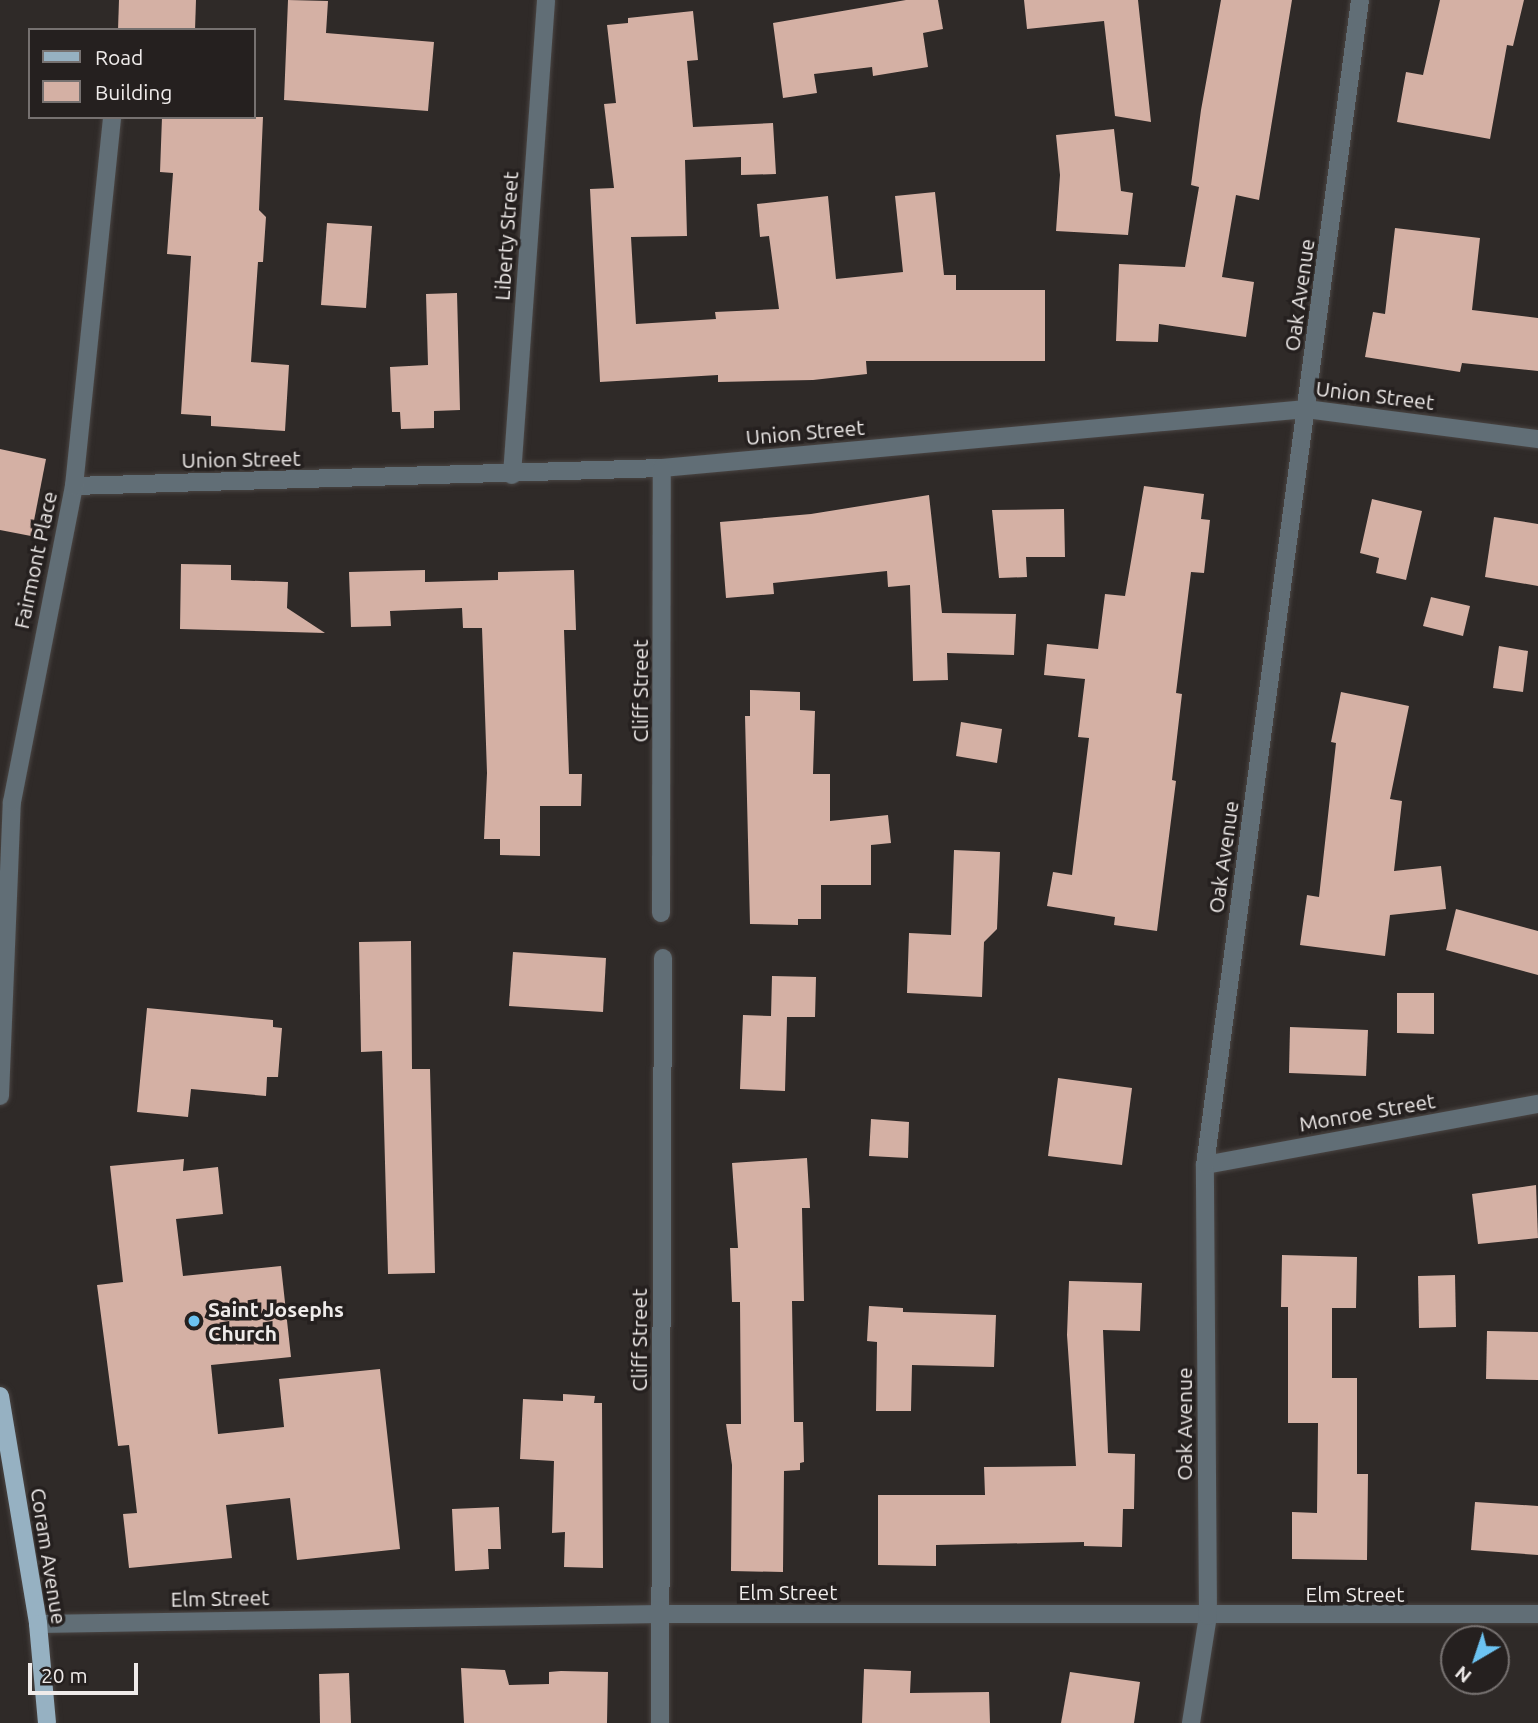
<!DOCTYPE html>
<html>
<head>
<meta charset="utf-8">
<style>
  body { margin:0 }
  #map { position:relative; width:1538px; height:1723px; overflow:hidden; background:#2f2a28; font-family:Ubuntu,sans-serif }
  div>[style] { position:absolute }
  [style*='--x'] { left:calc(var(--x)*1px); top:calc(var(--y)*1px); width:calc(var(--w)*1px); rotate:calc(var(--a)*1deg) }
  .building>* { inset:0; background:#d4b0a4 }
  .roads { filter:drop-shadow(0 0 2px #4a4543) drop-shadow(0 0 2px #4a4543) }
  .minor>* { height:18px; margin:-9px; padding:0 9px; transform-origin:9px; border-radius:9px; background:#616e76 }
  .major>* { height:18px; margin:-9px; padding:0 9px; transform-origin:9px; border-radius:9px; background:#96b1c2 }
  .dots>* { width:19px; height:19px; translate:-50% -50%; box-sizing:border-box; border:4px solid #25201f; border-radius:50% }
  span { translate:-50% -50%; white-space:nowrap; text-align:center; line-height:1.15; -webkit-text-stroke:7px #25201f; paint-order:stroke }
  .street-label { font-size:21px; color:#efebea }
  .poi-label { font-size:21px; color:#efebea; font-weight:700 }
  .left { translate:0 -50%; text-align:left }
  .legend { position:absolute; left:28px; top:28px; width:228px; height:91px; box-sizing:border-box; background:#25201f; border:2px solid #767170; margin:0; padding:9px 12px; list-style:none; font-size:21px; color:#efebea }
  .legend li { display:flex; align-items:center; gap:14px; height:35px }
  .legend b { width:35px; border:2px solid #767170 }
  .north { position:absolute; left:1440px; top:1625px; width:70px; height:70px; box-sizing:border-box; background:#25201f; border:2px solid #767170; border-radius:50%; rotate:219deg; font-size:19px; font-weight:700; line-height:28px; text-align:center; color:#efebea }
  .north::after { content:''; display:block; margin:auto; width:24px; height:32px; background:#6cc3f2; clip-path:polygon(50% 0,100% 100%,50% 72%,0 100%) }
  .scale { position:absolute; left:28px; top:1663px; width:110px; height:32px; box-sizing:border-box; border:4px solid #efebea; border-top:0; padding-left:9px; font-size:21px; line-height:24px; white-space:nowrap; color:#efebea; -webkit-text-stroke:5px #25201f; paint-order:stroke }
</style>
</head>
<body>
<div id="map">
  <div class="building">
    <i style="clip-path:polygon(119px 0,196px 0,195px 30px,118px 30px)"></i>
    <i style="clip-path:polygon(288px 0,328px 1px,326px 33px,434px 42px,428px 111px,284px 100px)"></i>
    <i style="clip-path:polygon(906px 0,938px 0,943px 29px,923px 33px,928px 67px,873px 76px,872px 67px,814px 74px,817px 93px,783px 98px,773px 23px)"></i>
    <i style="clip-path:polygon(1024px 0,1138px 0,1151px 122px,1115px 116px,1104px 21px,1027px 29px)"></i>
    <i style="clip-path:polygon(1221px 0,1292px 0,1259px 200px,1236px 195px,1222px 277px,1254px 282px,1246px 337px,1159px 324px,1158px 342px,1116px 341px,1119px 264px,1185px 267px,1199px 187px,1191px 185px,1201px 110px)"></i>
    <i style="clip-path:polygon(1440px 0,1524px 0,1513px 46px,1507px 45px,1490px 139px,1397px 122px,1406px 72px,1423px 75px)"></i>
    <i style="clip-path:polygon(693px 11px,698px 60px,687px 61px,693px 127px,773px 123px,776px 174px,741px 175px,741px 157px,685px 160px,687px 236px,631px 237px,636px 324px,716px 319px,715px 312px,779px 309px,769px 236px,760px 237px,757px 204px,828px 196px,836px 279px,903px 272px,895px 196px,935px 192px,944px 275px,956px 275px,956px 290px,1045px 290px,1045px 361px,866px 361px,867px 374px,813px 380px,718px 382px,718px 375px,600px 382px,590px 189px,614px 188px,604px 104px,616px 103px,607px 25px,628px 23px,628px 18px)"></i>
    <i style="clip-path:polygon(162px 117px,263px 117px,259px 210px,266px 217px,263px 262px,258px 262px,251px 362px,289px 365px,285px 431px,211px 426px,211px 416px,181px 414px,191px 256px,167px 254px,173px 173px,160px 172px)"></i>
    <i style="clip-path:polygon(1114px 129px,1121px 191px,1133px 193px,1128px 235px,1056px 231px,1060px 175px,1056px 135px)"></i>
    <i style="clip-path:polygon(327px 223px,372px 226px,366px 308px,321px 305px)"></i>
    <i style="clip-path:polygon(1395px 228px,1480px 238px,1472px 310px,1538px 318px,1538px 371px,1462px 363px,1460px 372px,1365px 357px,1373px 312px,1385px 314px)"></i>
    <i style="clip-path:polygon(457px 293px,460px 410px,434px 411px,434px 428px,401px 429px,400px 412px,392px 412px,390px 367px,428px 365px,426px 294px)"></i>
    <i style="clip-path:polygon(0 449px,46px 459px,31px 536px,0 530px)"></i>
    <i style="clip-path:polygon(1144px 486px,1204px 494px,1201px 519px,1210px 520px,1204px 573px,1191px 572px,1176px 693px,1182px 694px,1172px 780px,1176px 781px,1157px 931px,1114px 925px,1115px 917px,1047px 906px,1053px 872px,1072px 875px,1089px 738px,1078px 737px,1085px 679px,1044px 675px,1047px 644px,1098px 649px,1105px 594px,1125px 596px)"></i>
    <i style="clip-path:polygon(929px 495px,942px 613px,1016px 614px,1014px 655px,947px 653px,948px 680px,913px 681px,910px 585px,888px 587px,887px 571px,773px 583px,774px 594px,726px 598px,720px 522px,811px 514px)"></i>
    <i style="clip-path:polygon(1372px 499px,1422px 511px,1406px 580px,1376px 573px,1379px 558px,1360px 553px)"></i>
    <i style="clip-path:polygon(1064px 509px,1065px 557px,1026px 557px,1027px 577px,999px 578px,992px 510px)"></i>
    <i style="clip-path:polygon(1494px 517px,1538px 524px,1538px 586px,1485px 577px)"></i>
    <i style="clip-path:polygon(181px 564px,231px 565px,231px 580px,288px 582px,287px 608px,325px 633px,180px 629px)"></i>
    <i style="clip-path:polygon(425px 570px,425px 582px,498px 580px,498px 572px,574px 570px,576px 630px,564px 630px,569px 774px,582px 774px,581px 806px,540px 806px,540px 856px,500px 855px,500px 839px,484px 839px,487px 773px,482px 628px,463px 628px,462px 608px,390px 611px,391px 626px,351px 627px,349px 572px)"></i>
    <i style="clip-path:polygon(1431px 597px,1470px 606px,1463px 636px,1423px 626px)"></i>
    <i style="clip-path:polygon(1499px 646px,1528px 651px,1523px 692px,1493px 688px)"></i>
    <i style="clip-path:polygon(750px 690px,800px 692px,800px 710px,815px 711px,813px 774px,830px 774px,830px 821px,888px 815px,891px 843px,871px 845px,871px 885px,821px 885px,821px 919px,798px 919px,798px 925px,750px 924px,745px 716px,750px 716px)"></i>
    <i style="clip-path:polygon(1341px 692px,1409px 706px,1390px 799px,1402px 801px,1394px 871px,1441px 866px,1446px 909px,1390px 915px,1385px 956px,1300px 945px,1307px 895px,1319px 897px,1336px 743px,1331px 742px)"></i>
    <i style="clip-path:polygon(961px 722px,1002px 729px,997px 763px,956px 756px)"></i>
    <i style="clip-path:polygon(954px 850px,1000px 852px,997px 929px,984px 942px,982px 997px,907px 993px,909px 933px,951px 935px)"></i>
    <i style="clip-path:polygon(1456px 909px,1538px 931px,1538px 975px,1446px 950px)"></i>
    <i style="clip-path:polygon(411px 941px,412px 1069px,430px 1069px,435px 1273px,388px 1274px,382px 1051px,361px 1052px,359px 942px)"></i>
    <i style="clip-path:polygon(513px 952px,606px 958px,603px 1012px,509px 1006px)"></i>
    <i style="clip-path:polygon(772px 976px,816px 977px,815px 1017px,787px 1017px,785px 1091px,740px 1089px,743px 1015px,771px 1016px)"></i>
    <i style="clip-path:polygon(1397px 993px,1434px 993px,1434px 1034px,1397px 1033px)"></i>
    <i style="clip-path:polygon(147px 1008px,273px 1020px,273px 1027px,282px 1028px,278px 1077px,267px 1077px,266px 1096px,191px 1089px,188px 1117px,137px 1112px)"></i>
    <i style="clip-path:polygon(1290px 1027px,1368px 1030px,1366px 1076px,1289px 1073px)"></i>
    <i style="clip-path:polygon(1058px 1078px,1132px 1088px,1122px 1165px,1048px 1156px)"></i>
    <i style="clip-path:polygon(871px 1119px,909px 1122px,908px 1158px,869px 1156px)"></i>
    <i style="clip-path:polygon(807px 1158px,810px 1208px,802px 1208px,804px 1301px,792px 1301px,794px 1422px,803px 1422px,804px 1462px,800px 1463px,800px 1470px,784px 1471px,783px 1572px,731px 1571px,732px 1465px,726px 1424px,741px 1424px,740px 1302px,732px 1302px,730px 1248px,738px 1248px,732px 1163px)"></i>
    <i style="clip-path:polygon(184px 1159px,183px 1171px,218px 1167px,223px 1214px,176px 1219px,183px 1276px,281px 1266px,291px 1357px,211px 1365px,218px 1434px,284px 1427px,279px 1379px,380px 1369px,400px 1549px,297px 1560px,290px 1498px,226px 1505px,232px 1558px,129px 1568px,123px 1514px,137px 1513px,129px 1445px,118px 1446px,97px 1285px,123px 1282px,110px 1166px)"></i>
    <i style="clip-path:polygon(1536px 1185px,1538px 1238px,1478px 1244px,1472px 1194px)"></i>
    <i style="clip-path:polygon(1282px 1255px,1357px 1257px,1356px 1308px,1332px 1308px,1332px 1378px,1357px 1378px,1357px 1474px,1368px 1474px,1367px 1560px,1292px 1559px,1292px 1512px,1317px 1513px,1318px 1423px,1288px 1423px,1288px 1307px,1281px 1307px)"></i>
    <i style="clip-path:polygon(1455px 1275px,1456px 1327px,1419px 1328px,1418px 1276px)"></i>
    <i style="clip-path:polygon(1069px 1281px,1142px 1283px,1140px 1331px,1103px 1330px,1108px 1453px,1135px 1454px,1134px 1509px,1123px 1509px,1122px 1547px,1084px 1546px,1084px 1542px,936px 1545px,936px 1566px,878px 1565px,878px 1495px,985px 1495px,984px 1467px,1076px 1466px,1067px 1335px)"></i>
    <i style="clip-path:polygon(869px 1306px,903px 1308px,903px 1312px,996px 1315px,994px 1367px,912px 1365px,911px 1411px,876px 1411px,877px 1342px,867px 1341px)"></i>
    <i style="clip-path:polygon(1487px 1331px,1538px 1332px,1538px 1380px,1486px 1379px)"></i>
    <i style="clip-path:polygon(563px 1394px,595px 1396px,594px 1403px,602px 1403px,603px 1568px,564px 1567px,565px 1532px,552px 1533px,554px 1461px,520px 1459px,523px 1399px,563px 1401px)"></i>
    <i style="clip-path:polygon(1475px 1502px,1538px 1506px,1538px 1555px,1471px 1550px)"></i>
    <i style="clip-path:polygon(499px 1507px,501px 1549px,488px 1549px,489px 1569px,455px 1571px,452px 1509px)"></i>
    <i style="clip-path:polygon(461px 1668px,505px 1670px,509px 1685px,549px 1684px,549px 1672px,561px 1671px,608px 1672px,607px 1723px,464px 1723px)"></i>
    <i style="clip-path:polygon(864px 1669px,911px 1671px,910px 1693px,989px 1692px,990px 1723px,862px 1723px)"></i>
    <i style="clip-path:polygon(1070px 1672px,1140px 1682px,1134px 1723px,1061px 1723px)"></i>
    <i style="clip-path:polygon(349px 1673px,351px 1723px,320px 1723px,319px 1674px)"></i>
  </div>
  <div class="roads">
    <div class="minor">
      <i style="--x:512;--y:475;--w:476;--a:-85.9"></i>
      <i style="--x:74;--y:486;--w:588;--a:-1.75"></i>
      <i style="--x:662;--y:468;--w:647;--a:-5.23"></i>
      <i style="--x:1306;--y:409;--w:234;--a:7.4"></i>
      <i style="--x:661;--y:913;--w:445;--a:-89.9"></i>
      <i style="--x:0;--y:1096;--w:294;--a:-87.7"></i>
      <i style="--x:12;--y:802;--w:322;--a:-78.9"></i>
      <i style="--x:74;--y:486;--w:371;--a:-84.1"></i>
      <i style="--x:1205;--y:1165;--w:339;--a:-10.4"></i>
      <i style="--x:38;--y:1624;--w:623;--a:-0.92"></i>
      <i style="--x:661;--y:1614;--w:877;--a:0"></i>
      <i style="--x:660;--y:1723;--w:765;--a:-89.78"></i>
      <i style="--x:1191;--y:1723;--w:108;--a:-81"></i>
      <i style="--x:1208;--y:1616;--w:451;--a:-90.4"></i>
      <i style="--x:1205;--y:1165;--w:1175;--a:-82.42"></i>
    </div>
    <div class="major">
      <i style="--x:0;--y:1396;--w:231;--a:80.5"></i>
      <i style="--x:38;--y:1624;--w:99;--a:84.8"></i>
    </div>
  </div>
  <div class="dots">
    <i style="left:194px;top:1321px;background:#6cc3f2"></i>
  </div>
  <div class="street-label">
    <span style="left:506px;top:236px;rotate:-86deg">Liberty Street</span>
    <span style="left:1299px;top:295px;rotate:-82deg">Oak Avenue</span>
    <span style="left:1375px;top:395px;rotate:7deg">Union Street</span>
    <span style="left:805px;top:432px;rotate:-5deg">Union Street</span>
    <span style="left:241px;top:459px;rotate:-1deg">Union Street</span>
    <span style="left:35px;top:560px;rotate:-78deg">Fairmont Place</span>
    <span style="left:640px;top:691px;rotate:-90deg">Cliff Street</span>
    <span style="left:1223px;top:857px;rotate:-82deg">Oak Avenue</span>
    <span style="left:1367px;top:1112px;rotate:-10deg">Monroe Street</span>
    <span style="left:639px;top:1340px;rotate:-90deg">Cliff Street</span>
    <span style="left:1184px;top:1424px;rotate:-90deg">Oak Avenue</span>
    <span style="left:49px;top:1556px;rotate:81deg">Coram Avenue</span>
    <span style="left:788px;top:1592px">Elm Street</span>
    <span style="left:1355px;top:1594px">Elm Street</span>
    <span style="left:220px;top:1598px;rotate:-1deg">Elm Street</span>
  </div>
  <div class="poi-label">
    <span class="left" style="left:208px;top:1321px">Saint Josephs<br>Church</span>
  </div>
  <ul class="legend">
  <li><b style="height:9px;background:#96b1c2"></b>Road</li>
  <li><b style="height:19px;background:#d4b0a4"></b>Building</li>
  </ul>
  <div class="north">N</div>
  <div class="scale">20 m</div>
</div>
</body>
</html>
